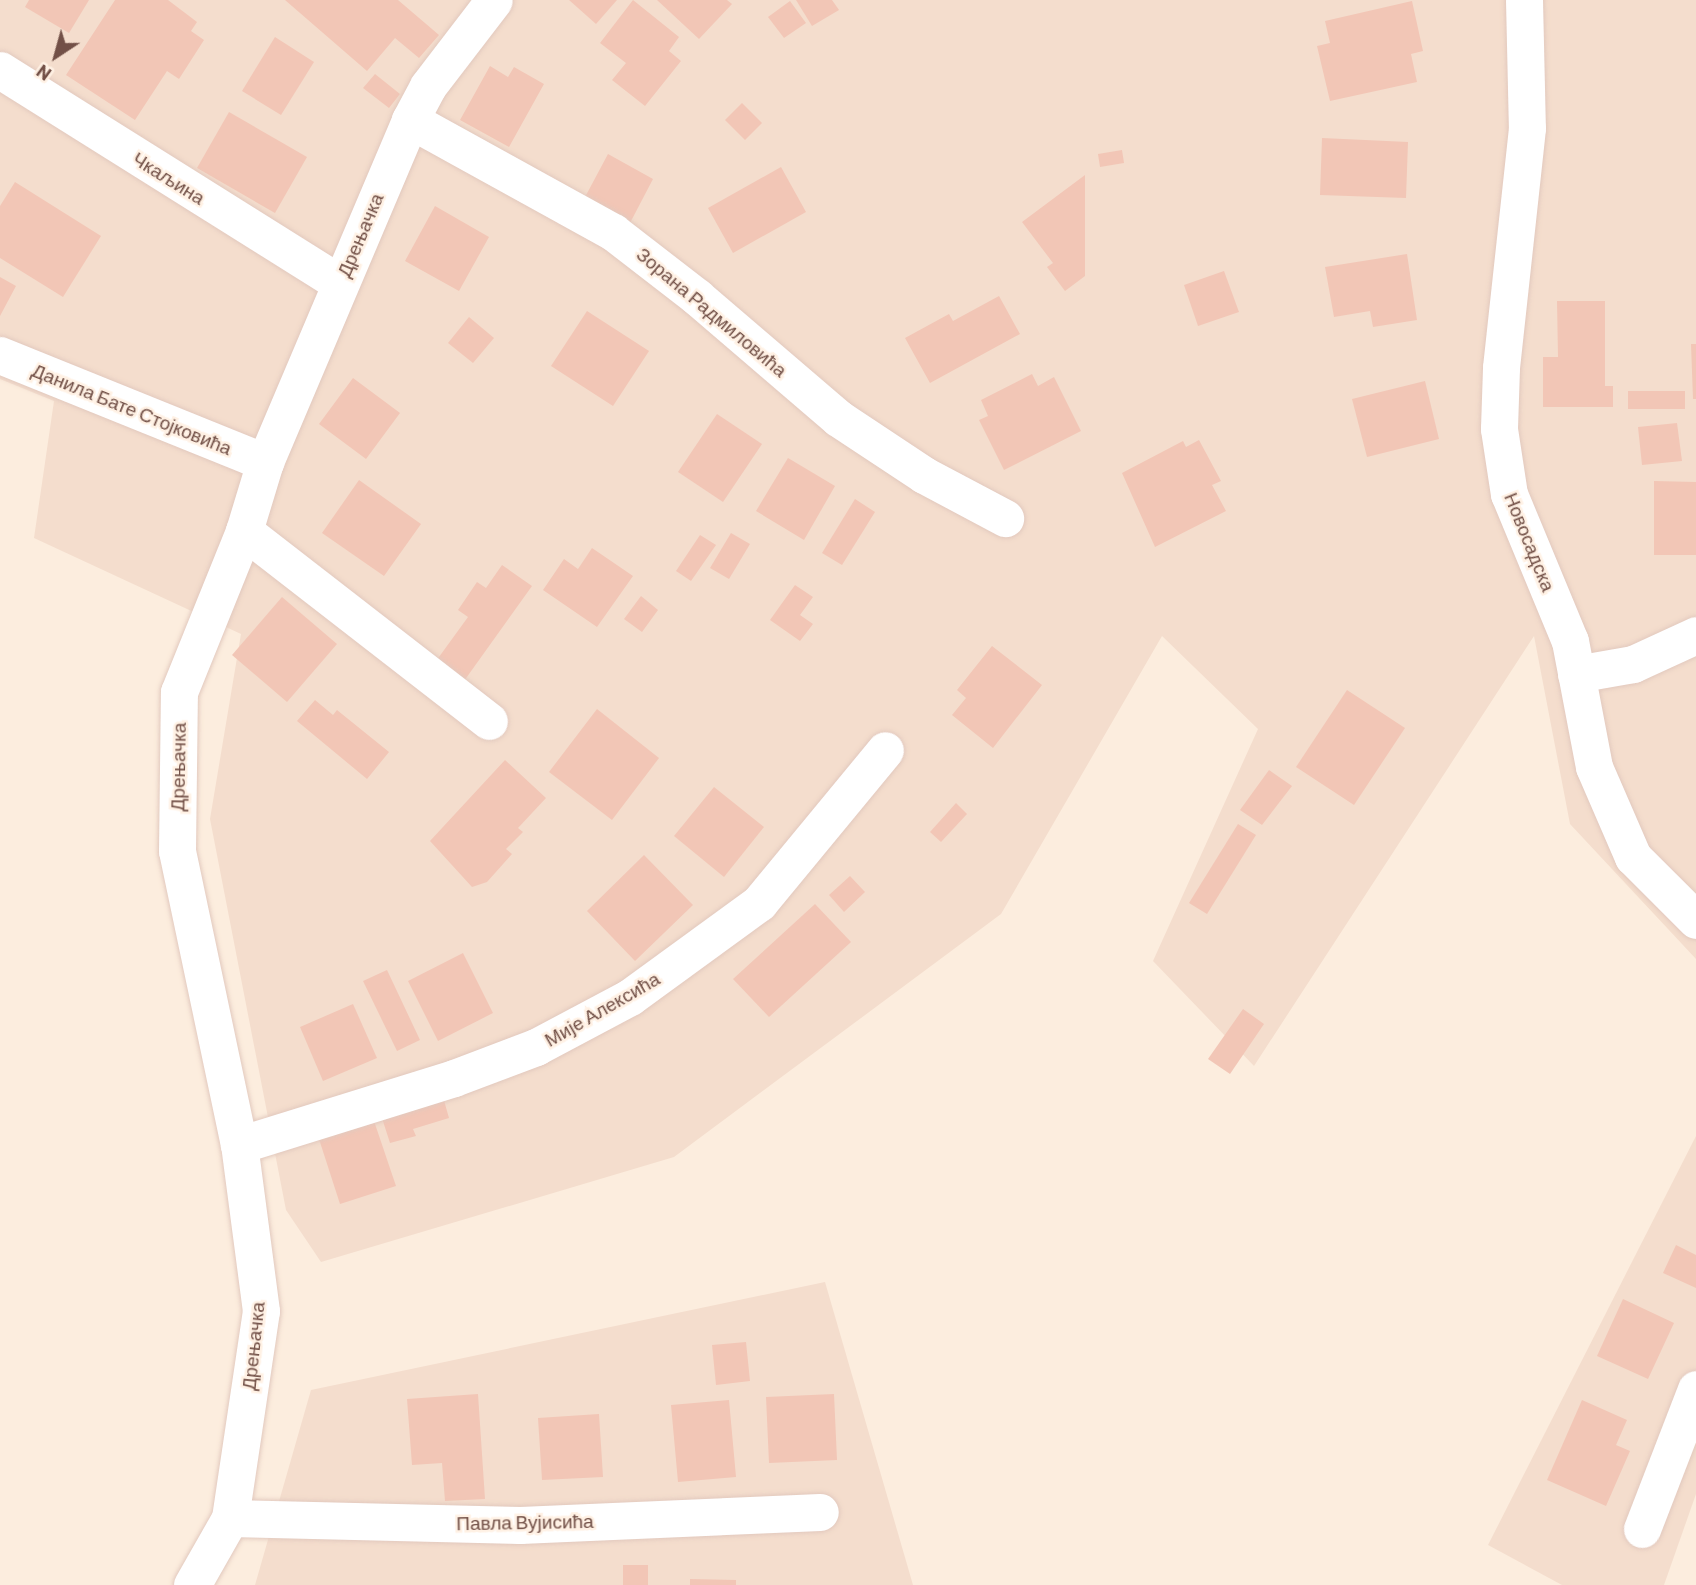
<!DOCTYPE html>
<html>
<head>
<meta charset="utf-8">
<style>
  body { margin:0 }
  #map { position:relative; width:1696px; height:1585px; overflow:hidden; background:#fcedde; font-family:Barlow,sans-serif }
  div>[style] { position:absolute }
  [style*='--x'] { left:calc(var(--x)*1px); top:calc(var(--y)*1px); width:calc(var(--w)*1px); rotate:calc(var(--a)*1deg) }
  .residential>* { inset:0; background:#f4ddcd }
  .building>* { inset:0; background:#f2c6b6 }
  .roads { filter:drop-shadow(0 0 2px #e2c9be) drop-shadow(0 0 2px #e2c9be) }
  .minor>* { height:37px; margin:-18.5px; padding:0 18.5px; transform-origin:18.5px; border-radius:18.5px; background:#fff }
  span { translate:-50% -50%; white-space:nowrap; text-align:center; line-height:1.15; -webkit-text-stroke:5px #fff1e4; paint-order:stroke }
  .street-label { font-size:19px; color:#725047 }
  .north { position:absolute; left:21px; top:21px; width:70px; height:70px; -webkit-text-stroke:5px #fff1e4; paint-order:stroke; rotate:216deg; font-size:19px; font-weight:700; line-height:28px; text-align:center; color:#725047 }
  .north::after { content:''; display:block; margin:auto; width:24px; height:32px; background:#725047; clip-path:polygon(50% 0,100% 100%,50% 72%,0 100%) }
</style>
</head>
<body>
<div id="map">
  <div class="residential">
    <i style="clip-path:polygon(0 0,1696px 0,1696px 959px,1570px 824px,1534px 636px,1254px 1066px,1153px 961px,1258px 729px,1162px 636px,1001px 914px,674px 1157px,321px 1262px,286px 1210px,210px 819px,241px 634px,34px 538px,54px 401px,0 379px)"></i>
    <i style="clip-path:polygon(1696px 1136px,1696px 1494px,1664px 1585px,1562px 1585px,1488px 1545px)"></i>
    <i style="clip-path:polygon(825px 1282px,913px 1585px,255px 1585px,311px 1390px)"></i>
  </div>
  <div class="building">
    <i style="clip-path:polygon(29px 0,89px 0,69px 33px,25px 7px)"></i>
    <i style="clip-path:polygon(115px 0,168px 0,197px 22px,191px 31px,204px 40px,179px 79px,167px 71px,135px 120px,66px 75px)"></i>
    <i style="clip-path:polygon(285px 0,398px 0,439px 35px,419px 58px,395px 38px,367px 71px)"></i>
    <i style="clip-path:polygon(569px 0,617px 0,596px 24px)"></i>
    <i style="clip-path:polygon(633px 0,679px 37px,669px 51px,681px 61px,645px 106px,612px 80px,626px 63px,600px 43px)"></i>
    <i style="clip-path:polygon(657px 0,727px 0,732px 4px,699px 39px)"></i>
    <i style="clip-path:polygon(796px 0,832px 0,839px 10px,812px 26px)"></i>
    <i style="clip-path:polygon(790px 1px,806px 23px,784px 38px,768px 17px)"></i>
    <i style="clip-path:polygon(1412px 1px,1423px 51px,1411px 54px,1417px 82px,1330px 101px,1317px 46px,1330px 43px,1325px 21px)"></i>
    <i style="clip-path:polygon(275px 37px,314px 62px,281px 115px,242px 91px)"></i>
    <i style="clip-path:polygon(490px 66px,508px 77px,514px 67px,544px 84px,509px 147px,460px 120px)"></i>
    <i style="clip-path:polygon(375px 74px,400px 94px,389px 108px,363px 88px)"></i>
    <i style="clip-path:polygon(742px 103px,762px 123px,745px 140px,725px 120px)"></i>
    <i style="clip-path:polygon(229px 112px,307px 157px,275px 213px,197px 168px)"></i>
    <i style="clip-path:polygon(1322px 138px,1408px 142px,1406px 198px,1320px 195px)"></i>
    <i style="clip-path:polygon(1122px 150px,1124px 163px,1100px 167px,1098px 154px)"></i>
    <i style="clip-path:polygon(608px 154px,653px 179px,630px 223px,584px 199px)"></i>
    <i style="clip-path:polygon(781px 167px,806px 212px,733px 253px,708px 208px)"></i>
    <i style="clip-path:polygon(1085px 175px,1085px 276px,1065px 291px,1047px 267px,1053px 263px,1022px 222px)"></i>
    <i style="clip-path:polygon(15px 182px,101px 236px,63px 297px,0 258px,0 206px)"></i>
    <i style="clip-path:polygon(435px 206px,489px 237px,459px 291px,405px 261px)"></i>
    <i style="clip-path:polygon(1407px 254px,1417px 320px,1373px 327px,1370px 311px,1334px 317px,1325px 267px)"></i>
    <i style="clip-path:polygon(1224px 271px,1239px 312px,1198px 326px,1184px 285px)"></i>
    <i style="clip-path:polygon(0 277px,16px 286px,0 316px)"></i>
    <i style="clip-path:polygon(999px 296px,1020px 334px,930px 383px,905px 338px,949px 314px,953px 321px)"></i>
    <i style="clip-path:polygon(1557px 301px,1605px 301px,1605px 386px,1613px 386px,1613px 407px,1543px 407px,1543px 357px,1558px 357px)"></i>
    <i style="clip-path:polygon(587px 311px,649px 351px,613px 406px,551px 366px)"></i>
    <i style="clip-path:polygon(469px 317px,494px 338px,473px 363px,448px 343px)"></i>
    <i style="clip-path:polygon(1691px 344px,1696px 344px,1696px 399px,1693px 399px)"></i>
    <i style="clip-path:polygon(1032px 374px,1038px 386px,1054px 377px,1081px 431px,1004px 470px,979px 420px,988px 416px,981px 400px)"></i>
    <i style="clip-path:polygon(353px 378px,400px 413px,366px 459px,319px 424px)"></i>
    <i style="clip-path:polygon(1425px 381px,1439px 439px,1367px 457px,1352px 399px)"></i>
    <i style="clip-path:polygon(1628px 391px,1685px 391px,1685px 409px,1628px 409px)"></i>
    <i style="clip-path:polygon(717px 414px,762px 444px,723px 502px,678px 472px)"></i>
    <i style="clip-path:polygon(1677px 423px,1682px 461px,1642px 465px,1638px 427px)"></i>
    <i style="clip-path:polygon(1199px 440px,1221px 481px,1212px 485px,1226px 511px,1155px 547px,1122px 473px,1183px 441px,1186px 447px)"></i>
    <i style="clip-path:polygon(788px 458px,835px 486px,804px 540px,756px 511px)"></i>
    <i style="clip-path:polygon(359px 480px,421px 524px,384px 576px,322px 533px)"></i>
    <i style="clip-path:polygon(1654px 481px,1696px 482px,1696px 555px,1654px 555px)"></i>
    <i style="clip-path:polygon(855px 499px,875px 512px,842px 565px,822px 553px)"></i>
    <i style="clip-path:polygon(731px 533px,750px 544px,729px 579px,710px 568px)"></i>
    <i style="clip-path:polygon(700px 535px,716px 545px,691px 581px,676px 571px)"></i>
    <i style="clip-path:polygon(592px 548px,633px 576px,597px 627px,543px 590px,564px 559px,578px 569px)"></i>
    <i style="clip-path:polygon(502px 565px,532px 586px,459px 688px,431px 668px,468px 617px,458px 610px,477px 582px,486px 588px)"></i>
    <i style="clip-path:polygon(795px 585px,813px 597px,800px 615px,813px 624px,800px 641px,770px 620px)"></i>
    <i style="clip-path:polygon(641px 596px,658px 610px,642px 632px,624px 619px)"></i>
    <i style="clip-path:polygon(282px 597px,337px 644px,287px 702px,232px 655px)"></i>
    <i style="clip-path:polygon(992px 646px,1042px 685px,993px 748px,952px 715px,966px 698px,957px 690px)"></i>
    <i style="clip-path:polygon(1347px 690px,1405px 728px,1354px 805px,1296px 767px)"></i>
    <i style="clip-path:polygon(315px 700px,333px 715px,337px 710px,389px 752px,367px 779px,297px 721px)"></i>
    <i style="clip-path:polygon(597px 709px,659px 758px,612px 820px,549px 772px)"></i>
    <i style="clip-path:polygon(505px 760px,546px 798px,518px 828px,523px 832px,506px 849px,512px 854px,487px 882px,472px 887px,430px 841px)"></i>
    <i style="clip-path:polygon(1269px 770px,1292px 786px,1262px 825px,1240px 810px)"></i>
    <i style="clip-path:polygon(714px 787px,764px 827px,724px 877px,674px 836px)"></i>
    <i style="clip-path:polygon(956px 803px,967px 814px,941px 842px,930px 832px)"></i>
    <i style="clip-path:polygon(1238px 824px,1256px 835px,1207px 914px,1189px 903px)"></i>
    <i style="clip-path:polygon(644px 855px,693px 905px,635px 961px,587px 911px)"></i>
    <i style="clip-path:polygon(850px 876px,865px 892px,844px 912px,829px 895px)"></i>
    <i style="clip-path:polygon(815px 904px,851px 942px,769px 1017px,733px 979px)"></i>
    <i style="clip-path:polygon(463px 953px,493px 1013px,438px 1041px,408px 981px)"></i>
    <i style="clip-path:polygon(387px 970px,420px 1040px,397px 1051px,363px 981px)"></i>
    <i style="clip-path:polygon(353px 1004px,377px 1058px,323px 1081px,300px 1027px)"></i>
    <i style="clip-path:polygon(1243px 1009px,1264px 1024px,1230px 1074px,1208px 1059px)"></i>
    <i style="clip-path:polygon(443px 1097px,449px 1118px,413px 1129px,416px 1136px,390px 1143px,381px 1115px)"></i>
    <i style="clip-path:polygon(374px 1121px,396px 1186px,340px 1204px,319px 1139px)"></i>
    <i style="clip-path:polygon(1676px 1245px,1696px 1255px,1696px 1288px,1663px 1273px)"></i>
    <i style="clip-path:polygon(1623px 1299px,1674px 1323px,1648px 1379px,1597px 1356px)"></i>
    <i style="clip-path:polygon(746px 1342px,750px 1381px,716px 1385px,712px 1345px)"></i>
    <i style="clip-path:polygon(478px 1394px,485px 1499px,445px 1501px,442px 1463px,412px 1465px,407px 1399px)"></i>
    <i style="clip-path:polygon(834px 1394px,837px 1460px,769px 1463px,766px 1397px)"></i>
    <i style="clip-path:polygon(729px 1400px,736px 1477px,678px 1482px,671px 1405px)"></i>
    <i style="clip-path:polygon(1582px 1400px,1627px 1420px,1616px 1445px,1630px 1451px,1606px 1506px,1547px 1480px)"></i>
    <i style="clip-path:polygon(599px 1414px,603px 1477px,542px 1480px,538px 1418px)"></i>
    <i style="clip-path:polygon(623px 1565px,648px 1565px,648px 1585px,623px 1585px)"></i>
    <i style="clip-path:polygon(690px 1579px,736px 1580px,736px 1585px,690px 1585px)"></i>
  </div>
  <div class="roads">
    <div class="minor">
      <i style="--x:1524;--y:0;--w:128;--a:88.7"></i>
      <i style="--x:1527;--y:128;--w:241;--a:96.2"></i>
      <i style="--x:1501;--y:368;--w:61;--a:91.9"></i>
      <i style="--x:1499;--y:429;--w:66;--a:81.3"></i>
      <i style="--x:1509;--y:494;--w:159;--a:67.5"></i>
      <i style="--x:1570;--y:641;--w:128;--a:79.2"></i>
      <i style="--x:1594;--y:767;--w:98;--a:66.6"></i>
      <i style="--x:1633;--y:857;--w:89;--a:45"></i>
      <i style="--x:0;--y:70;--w:401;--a:32.1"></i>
      <i style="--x:410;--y:120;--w:232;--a:28.9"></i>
      <i style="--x:613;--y:232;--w:106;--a:37.7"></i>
      <i style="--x:697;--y:297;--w:186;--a:40.6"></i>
      <i style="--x:838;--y:418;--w:103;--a:33.5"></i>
      <i style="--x:924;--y:475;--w:92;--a:28"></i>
      <i style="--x:0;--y:355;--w:286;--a:22"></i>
      <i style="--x:244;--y:531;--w:310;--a:37.8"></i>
      <i style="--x:1576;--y:674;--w:58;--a:-10"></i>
      <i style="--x:1633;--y:664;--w:69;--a:-24.7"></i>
      <i style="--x:239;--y:1145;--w:225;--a:-17.3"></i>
      <i style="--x:454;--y:1078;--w:88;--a:-20.7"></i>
      <i style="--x:536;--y:1047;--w:106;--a:-28"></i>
      <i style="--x:630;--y:997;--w:160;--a:-36.1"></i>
      <i style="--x:759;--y:903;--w:198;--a:-50.5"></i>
      <i style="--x:230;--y:1518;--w:290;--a:1.4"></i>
      <i style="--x:520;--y:1525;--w:300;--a:-2.5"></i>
      <i style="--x:1642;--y:1529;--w:150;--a:-68.9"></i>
      <i style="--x:192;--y:1585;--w:77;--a:-60.4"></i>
      <i style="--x:230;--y:1518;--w:209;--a:-81.5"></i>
      <i style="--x:261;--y:1311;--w:167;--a:-97.5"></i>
      <i style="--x:239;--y:1145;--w:300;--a:-101.9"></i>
      <i style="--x:177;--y:851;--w:159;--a:-89.3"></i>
      <i style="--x:179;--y:692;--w:174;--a:-68"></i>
      <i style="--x:244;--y:531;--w:72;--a:-73.1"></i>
      <i style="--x:265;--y:462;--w:371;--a:-67"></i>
      <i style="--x:410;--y:120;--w:38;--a:-62"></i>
      <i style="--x:428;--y:86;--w:108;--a:-52.5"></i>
    </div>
  </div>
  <div class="street-label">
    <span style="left:169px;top:178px;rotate:32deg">Чкаљина</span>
    <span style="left:360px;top:235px;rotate:-67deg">Дрењачка</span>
    <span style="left:712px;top:312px;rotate:40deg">Зорана Радмиловића</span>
    <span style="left:132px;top:409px;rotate:22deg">Данила Бате Стојковића</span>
    <span style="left:1530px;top:542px;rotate:68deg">Новосадска</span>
    <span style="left:178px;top:767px;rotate:-89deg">Дрењачка</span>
    <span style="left:602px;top:1009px;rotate:-30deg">Мије Алексића</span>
    <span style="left:253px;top:1346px;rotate:-84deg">Дрењачка</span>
    <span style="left:525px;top:1522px;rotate:-1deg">Павла Вујисића</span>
  </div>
  <div class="north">N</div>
</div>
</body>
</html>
